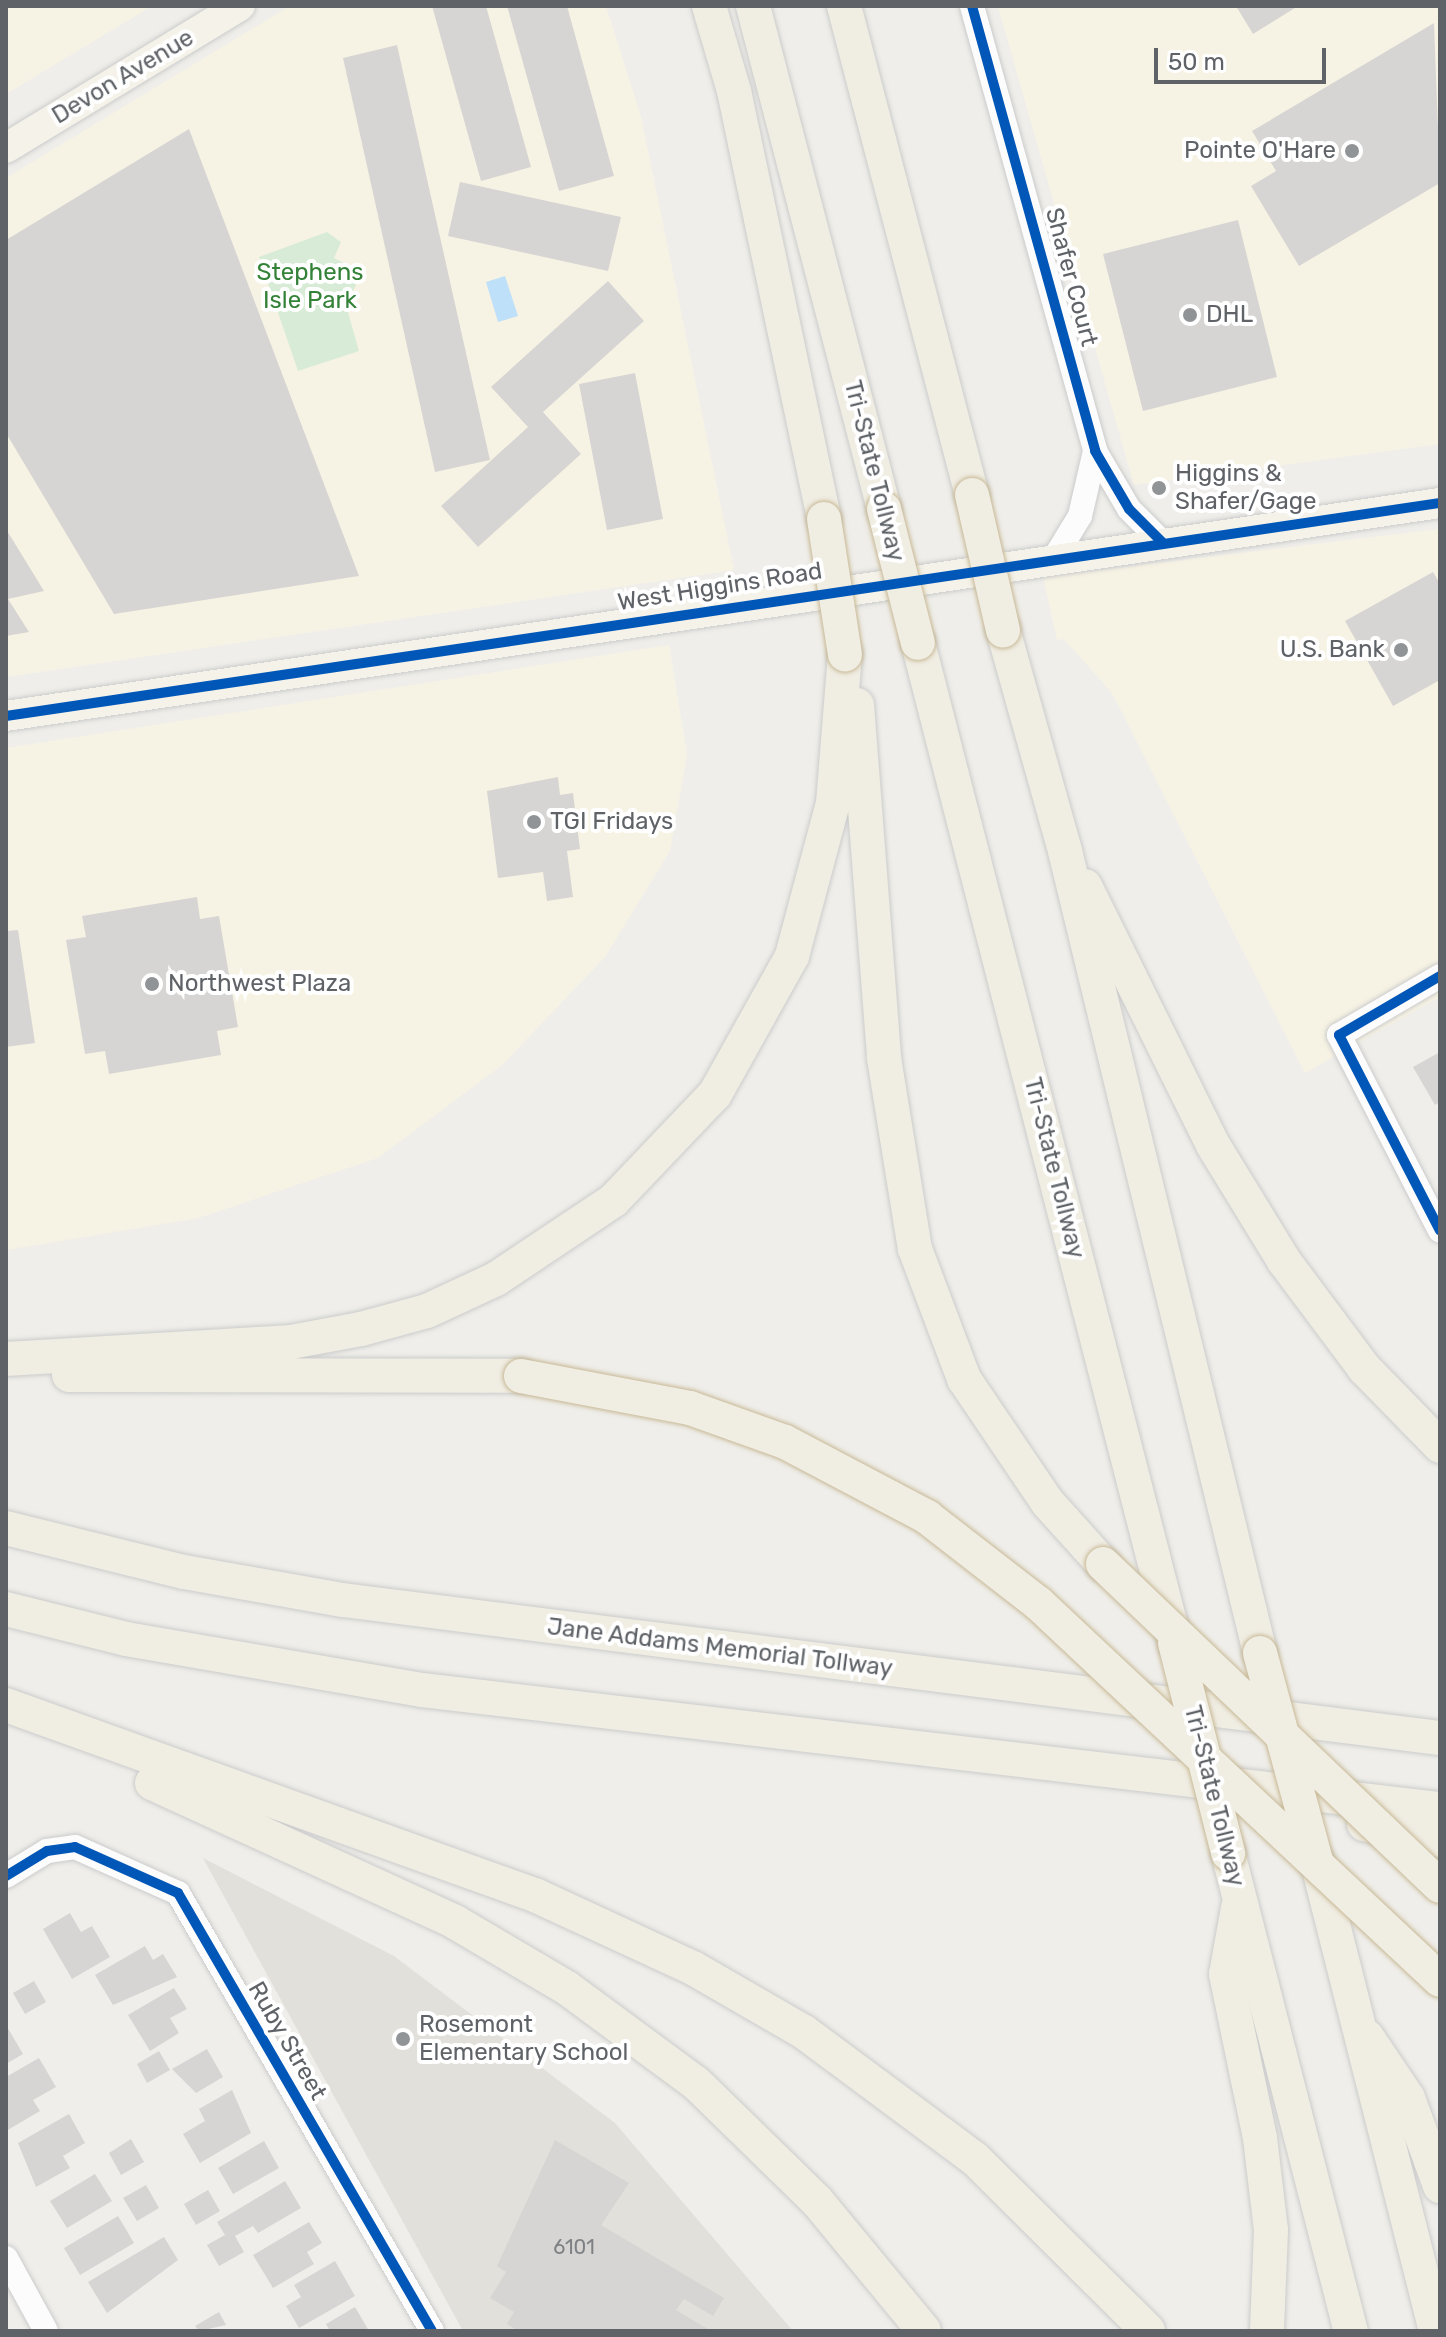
<!DOCTYPE html>
<html>
<head>
<meta charset="utf-8">
<style>
  body { margin:0 }
  #map { position:relative; width:1446px; height:2337px; overflow:hidden; background:#efeeea; font-family:Rubik,sans-serif }
  div>[style] { position:absolute }
  [style*='--x'] { left:calc(var(--x)*1px); top:calc(var(--y)*1px); width:calc(var(--w)*1px); rotate:calc(var(--a)*1deg) }
  .commercial>* { inset:0; background:#f7f3e4 }
  .education>* { inset:0; background:#e2e0da }
  .green>* { inset:0; background:#d8ebd6 }
  .water>* { inset:0; background:#bfe0f9 }
  .building>* { inset:0; background:#d6d5d3 }
  .roads { filter:drop-shadow(0 0 2px #cbcccc) drop-shadow(0 0 2px #cbcccc) }
  .minor>* { height:24px; margin:-12px; padding:0 12px; transform-origin:12px; border-radius:12px; background:#fdfcfc }
  .major>* { height:30px; margin:-15px; padding:0 15px; transform-origin:15px; border-radius:15px; background:#f4f2e9 }
  .highway>* { height:34px; margin:-17px; padding:0 17px; transform-origin:17px; border-radius:17px; background:#f0ede3 }
  .bridges { filter:drop-shadow(0 0 2px #c8b996) drop-shadow(0 0 2px #c8b996) }
  .highway-bridge>* { height:34px; margin:-17px; padding:0 17px; transform-origin:17px; border-radius:17px; background:#f0ede3 }
  .cycleway>* { height:10px; margin:-5px; padding:0 5px; transform-origin:5px; border-radius:5px; background:#0057b8 }
  .dots>* { width:22px; height:22px; translate:-50% -50%; box-sizing:border-box; border:4px solid #fff; border-radius:50% }
  span { translate:-50% -50%; white-space:nowrap; text-align:center; line-height:1.15; -webkit-text-stroke:8px #fff; paint-order:stroke }
  .number-label { font-size:20px; color:#7e8184 }
  .number-label span { -webkit-text-stroke-width:0 }
  .street-label { font-size:24px; color:#5f6368 }
  .poi-label { font-size:24px; color:#5f6368 }
  .right { translate:-100% -50%; text-align:right }
  .left { translate:0 -50%; text-align:left }
  .park-label { font-size:24px; color:#348238 }
  .frame { position:absolute; inset:0; border:8px solid #5f6368; pointer-events:none }
  .scale { position:absolute; left:1154px; top:48px; width:172px; height:36px; box-sizing:border-box; border:4px solid #5f6368; border-top:0; padding-left:10px; font-size:24px; line-height:28px; white-space:nowrap; color:#5f6368; -webkit-text-stroke:6px #fff; paint-order:stroke }
</style>
</head>
<body>
<div id="map">
  <div class="commercial">
    <i style="clip-path:polygon(6px 6px,152px 6px,6px 94px)"></i>
    <i style="clip-path:polygon(290px 6px,606px 6px,641px 117px,734px 570px,6px 677px,6px 178px)"></i>
    <i style="clip-path:polygon(998px 6px,1440px 6px,1440px 444px,1134px 485px)"></i>
    <i style="clip-path:polygon(1440px 529px,1440px 997px,1305px 1073px,1112px 693px,1064px 639px,1057px 640px,1043px 577px)"></i>
    <i style="clip-path:polygon(669px 645px,687px 754px,670px 851px,605px 957px,501px 1066px,378px 1158px,198px 1218px,6px 1250px,6px 748px)"></i>
  </div>
  <div class="education">
    <i style="clip-path:polygon(203px 1858px,394px 1956px,615px 2123px,793px 2331px,463px 2331px)"></i>
  </div>
  <div class="green">
    <i style="clip-path:polygon(327px 232px,341px 242px,334px 258px,362px 273px,346px 305px,359px 351px,298px 371px,259px 257px)"></i>
  </div>
  <div class="water">
    <i style="clip-path:polygon(505px 276px,518px 316px,498px 322px,486px 282px)"></i>
  </div>
  <div class="building">
    <i style="clip-path:polygon(432px 6px,486px 6px,531px 167px,481px 181px)"></i>
    <i style="clip-path:polygon(507px 6px,567px 6px,614px 176px,559px 191px)"></i>
    <i style="clip-path:polygon(1236px 6px,1298px 6px,1253px 34px)"></i>
    <i style="clip-path:polygon(1434px 23px,1440px 183px,1299px 266px,1251px 186px,1276px 171px,1252px 131px)"></i>
    <i style="clip-path:polygon(397px 45px,490px 460px,435px 472px,343px 58px)"></i>
    <i style="clip-path:polygon(189px 129px,359px 576px,114px 614px,6px 433px,6px 240px)"></i>
    <i style="clip-path:polygon(460px 182px,621px 217px,608px 271px,448px 236px)"></i>
    <i style="clip-path:polygon(1238px 220px,1277px 377px,1143px 411px,1103px 254px)"></i>
    <i style="clip-path:polygon(608px 281px,644px 321px,543px 412px,581px 454px,478px 547px,441px 506px,528px 427px,491px 387px)"></i>
    <i style="clip-path:polygon(635px 373px,663px 519px,607px 530px,579px 384px)"></i>
    <i style="clip-path:polygon(6px 529px,44px 591px,8px 599px,29px 632px,6px 636px)"></i>
    <i style="clip-path:polygon(1433px 572px,1440px 584px,1440px 680px,1393px 706px,1345px 621px)"></i>
    <i style="clip-path:polygon(558px 777px,560px 795px,573px 793px,580px 849px,567px 851px,573px 897px,547px 901px,543px 872px,498px 878px,487px 791px)"></i>
    <i style="clip-path:polygon(197px 897px,200px 919px,219px 916px,238px 1027px,217px 1031px,221px 1055px,109px 1074px,105px 1051px,85px 1054px,66px 940px,86px 937px,82px 916px)"></i>
    <i style="clip-path:polygon(18px 930px,35px 1043px,6px 1047px,6px 931px)"></i>
    <i style="clip-path:polygon(1440px 1052px,1440px 1102px,1435px 1105px,1413px 1067px)"></i>
    <i style="clip-path:polygon(70px 1913px,81px 1932px,92px 1926px,110px 1957px,72px 1979px,43px 1929px)"></i>
    <i style="clip-path:polygon(145px 1946px,153px 1960px,163px 1954px,177px 1977px,113px 2005px,95px 1975px)"></i>
    <i style="clip-path:polygon(34px 1981px,46px 2002px,25px 2014px,13px 1993px)"></i>
    <i style="clip-path:polygon(174px 1988px,187px 2009px,170px 2018px,179px 2033px,150px 2051px,128px 2015px)"></i>
    <i style="clip-path:polygon(6px 2025px,23px 2054px,6px 2064px)"></i>
    <i style="clip-path:polygon(207px 2049px,223px 2077px,196px 2093px,172px 2069px)"></i>
    <i style="clip-path:polygon(159px 2051px,170px 2070px,147px 2083px,137px 2064px)"></i>
    <i style="clip-path:polygon(39px 2058px,56px 2087px,33px 2100px,40px 2111px,6px 2131px,6px 2077px)"></i>
    <i style="clip-path:polygon(232px 2090px,251px 2133px,200px 2163px,183px 2134px,205px 2121px,199px 2109px)"></i>
    <i style="clip-path:polygon(69px 2114px,85px 2143px,63px 2156px,70px 2168px,36px 2187px,18px 2143px)"></i>
    <i style="clip-path:polygon(131px 2139px,144px 2162px,121px 2175px,109px 2153px)"></i>
    <i style="clip-path:polygon(555px 2140px,629px 2183px,601px 2225px,724px 2298px,713px 2316px,684px 2299px,676px 2310px,711px 2331px,518px 2331px,507px 2324px,514px 2312px,490px 2298px,506px 2272px,497px 2266px)"></i>
    <i style="clip-path:polygon(264px 2141px,279px 2168px,233px 2194px,218px 2168px)"></i>
    <i style="clip-path:polygon(95px 2174px,112px 2201px,67px 2228px,50px 2201px)"></i>
    <i style="clip-path:polygon(285px 2181px,301px 2208px,258px 2233px,253px 2226px,235px 2236px,244px 2252px,219px 2266px,207px 2245px,225px 2235px,217px 2222px)"></i>
    <i style="clip-path:polygon(146px 2185px,159px 2208px,137px 2221px,123px 2198px)"></i>
    <i style="clip-path:polygon(208px 2190px,220px 2211px,196px 2225px,184px 2204px)"></i>
    <i style="clip-path:polygon(118px 2216px,134px 2243px,80px 2275px,64px 2248px)"></i>
    <i style="clip-path:polygon(309px 2222px,322px 2243px,307px 2252px,314px 2264px,273px 2288px,253px 2255px)"></i>
    <i style="clip-path:polygon(164px 2237px,178px 2260px,107px 2313px,88px 2282px)"></i>
    <i style="clip-path:polygon(335px 2261px,355px 2296px,299px 2328px,286px 2306px,301px 2297px,294px 2285px)"></i>
    <i style="clip-path:polygon(355px 2307px,369px 2331px,330px 2331px,326px 2324px)"></i>
    <i style="clip-path:polygon(219px 2312px,226px 2325px,199px 2331px,195px 2326px)"></i>
  </div>
  <div class="roads">
    <div class="minor">
      <i style="--x:972;--y:6;--w:462;--a:74.5"></i>
      <i style="--x:1095;--y:451;--w:67;--a:59.6"></i>
      <i style="--x:1129;--y:509;--w:47;--a:45"></i>
      <i style="--x:1055;--y:557;--w:48;--a:-58.6"></i>
      <i style="--x:1080;--y:516;--w:67;--a:-77"></i>
      <i style="--x:1440;--y:976;--w:117;--a:149.7"></i>
      <i style="--x:1339;--y:1035;--w:220;--a:62.7"></i>
      <i style="--x:6;--y:1876;--w:48;--a:-31.4"></i>
      <i style="--x:47;--y:1851;--w:28;--a:-8"></i>
      <i style="--x:75;--y:1847;--w:113;--a:24.1"></i>
      <i style="--x:178;--y:1893;--w:506;--a:59.89"></i>
      <i style="--x:6;--y:2258;--w:83;--a:61.3"></i>
    </div>
    <div class="major">
      <i style="--x:6;--y:148;--w:274;--a:-31.3"></i>
      <i style="--x:6;--y:716;--w:1450;--a:-8.45"></i>
    </div>
    <div class="highway">
      <i style="--x:709;--y:6;--w:89;--a:73.6"></i>
      <i style="--x:734;--y:91;--w:437;--a:78.1"></i>
      <i style="--x:753;--y:6;--w:520;--a:75.4"></i>
      <i style="--x:844;--y:6;--w:505;--a:75.33"></i>
      <i style="--x:1003;--y:630;--w:230;--a:74.3"></i>
      <i style="--x:1065;--y:851;--w:825;--a:76.33"></i>
      <i style="--x:918;--y:643;--w:1032;--a:75.57"></i>
      <i style="--x:857;--y:705;--w:354;--a:85.6"></i>
      <i style="--x:884;--y:1058;--w:193;--a:80.8"></i>
      <i style="--x:915;--y:1249;--w:139;--a:69.3"></i>
      <i style="--x:964;--y:1379;--w:150;--a:55.9"></i>
      <i style="--x:1048;--y:1503;--w:82;--a:48"></i>
      <i style="--x:1085;--y:886;--w:289;--a:63.7"></i>
      <i style="--x:1213;--y:1145;--w:136;--a:58.5"></i>
      <i style="--x:1284;--y:1261;--w:134;--a:53.2"></i>
      <i style="--x:1364;--y:1368;--w:109;--a:45.7"></i>
      <i style="--x:6;--y:1359;--w:286;--a:-3.4"></i>
      <i style="--x:291;--y:1342;--w:71;--a:-10.5"></i>
      <i style="--x:361;--y:1329;--w:68;--a:-15.3"></i>
      <i style="--x:427;--y:1311;--w:76;--a:-24.9"></i>
      <i style="--x:496;--y:1279;--w:142;--a:-33.8"></i>
      <i style="--x:614;--y:1200;--w:146;--a:-46.4"></i>
      <i style="--x:715;--y:1094;--w:158;--a:-60.8"></i>
      <i style="--x:792;--y:956;--w:158;--a:-75"></i>
      <i style="--x:833;--y:803;--w:149;--a:-85.4"></i>
      <i style="--x:69;--y:1375;--w:452;--a:0.1"></i>
      <i style="--x:6;--y:1528;--w:183;--a:13.9"></i>
      <i style="--x:184;--y:1572;--w:161;--a:10"></i>
      <i style="--x:343;--y:1600;--w:1106;--a:7.17"></i>
      <i style="--x:6;--y:1609;--w:124;--a:14"></i>
      <i style="--x:126;--y:1639;--w:300;--a:9.8"></i>
      <i style="--x:422;--y:1690;--w:1025;--a:6.67"></i>
      <i style="--x:6;--y:1705;--w:564;--a:19.78"></i>
      <i style="--x:537;--y:1896;--w:172;--a:24.8"></i>
      <i style="--x:693;--y:1968;--w:128;--a:30"></i>
      <i style="--x:804;--y:2032;--w:213;--a:36.6"></i>
      <i style="--x:975;--y:2159;--w:244;--a:44.8"></i>
      <i style="--x:152;--y:1783;--w:333;--a:24.6"></i>
      <i style="--x:455;--y:1922;--w:130;--a:30.5"></i>
      <i style="--x:567;--y:1988;--w:160;--a:36.4"></i>
      <i style="--x:696;--y:2083;--w:169;--a:44.3"></i>
      <i style="--x:817;--y:2201;--w:168;--a:50.5"></i>
      <i style="--x:1364;--y:1824;--w:78;--a:11.9"></i>
      <i style="--x:1228;--y:1853;--w:494;--a:75.6"></i>
      <i style="--x:1317;--y:1861;--w:485;--a:75.8"></i>
      <i style="--x:1238;--y:1908;--w:67;--a:100.3"></i>
      <i style="--x:1226;--y:1974;--w:167;--a:78.3"></i>
      <i style="--x:1260;--y:2138;--w:93;--a:83.2"></i>
      <i style="--x:1271;--y:2230;--w:101;--a:92.3"></i>
      <i style="--x:1367;--y:2037;--w:73;--a:56.1"></i>
      <i style="--x:1408;--y:2098;--w:94;--a:70"></i>
    </div>
  </div>
  <div class="bridges">
    <div class="highway-bridge">
      <i style="--x:972;--y:495;--w:139;--a:77.1"></i>
      <i style="--x:884;--y:509;--w:138;--a:75.8"></i>
      <i style="--x:824;--y:519;--w:137;--a:81.2"></i>
      <i style="--x:521;--y:1376;--w:172;--a:10.7"></i>
      <i style="--x:690;--y:1408;--w:101;--a:19.7"></i>
      <i style="--x:785;--y:1442;--w:161;--a:27.8"></i>
      <i style="--x:927;--y:1517;--w:140;--a:37.8"></i>
      <i style="--x:1038;--y:1603;--w:551;--a:43.16"></i>
      <i style="--x:1103;--y:1564;--w:466;--a:43.7"></i>
      <i style="--x:1175;--y:1643;--w:217;--a:75.8"></i>
      <i style="--x:1260;--y:1653;--w:215;--a:74.9"></i>
    </div>
  </div>
  <div class="cycleway">
    <i style="--x:972;--y:6;--w:462;--a:74.5"></i>
    <i style="--x:1095;--y:451;--w:67;--a:59.6"></i>
    <i style="--x:1129;--y:509;--w:47;--a:45"></i>
    <i style="--x:6;--y:716;--w:1450;--a:-8.45"></i>
    <i style="--x:1440;--y:976;--w:117;--a:149.7"></i>
    <i style="--x:1339;--y:1035;--w:220;--a:62.7"></i>
    <i style="--x:6;--y:1876;--w:48;--a:-31.4"></i>
    <i style="--x:47;--y:1851;--w:28;--a:-8"></i>
    <i style="--x:75;--y:1847;--w:113;--a:24.1"></i>
    <i style="--x:178;--y:1893;--w:506;--a:59.89"></i>
  </div>
  <div class="dots">
    <i style="left:1352px;top:151px;background:#919496"></i>
    <i style="left:1190px;top:315px;background:#919496"></i>
    <i style="left:1159px;top:488px;background:#919496"></i>
    <i style="left:1401px;top:650px;background:#919496"></i>
    <i style="left:534px;top:822px;background:#919496"></i>
    <i style="left:152px;top:984px;background:#919496"></i>
    <i style="left:403px;top:2039px;background:#919496"></i>
  </div>
  <div class="number-label">
    <span style="left:574px;top:2247px">6101</span>
  </div>
  <div class="street-label">
    <span style="left:123px;top:77px;rotate:-31deg">Devon Avenue</span>
    <span style="left:1071px;top:277px;rotate:75deg">Shafer Court</span>
    <span style="left:874px;top:471px;rotate:76deg">Tri-State Tollway</span>
    <span style="left:720px;top:587px;rotate:-9deg">West Higgins Road</span>
    <span style="left:1054px;top:1168px;rotate:76deg">Tri-State Tollway</span>
    <span style="left:720px;top:1648px;rotate:7deg">Jane Addams Memorial Tollway</span>
    <span style="left:1214px;top:1796px;rotate:76deg">Tri-State Tollway</span>
    <span style="left:287px;top:2041px;rotate:60deg">Ruby Street</span>
  </div>
  <div class="poi-label">
    <span class="right" style="left:1336px;top:151px">Pointe O'Hare</span>
    <span class="left" style="left:1206px;top:315px">DHL</span>
    <span class="left" style="left:1175px;top:488px">Higgins &amp;<br>Shafer/Gage</span>
    <span class="right" style="left:1385px;top:650px">U.S. Bank</span>
    <span class="left" style="left:550px;top:822px">TGI Fridays</span>
    <span class="left" style="left:168px;top:984px">Northwest Plaza</span>
    <span class="left" style="left:419px;top:2039px">Rosemont<br>Elementary School</span>
  </div>
  <div class="park-label">
    <span style="left:310px;top:287px">Stephens<br>Isle Park</span>
  </div>
  <div class="frame"></div>
  <div class="scale">50 m</div>
</div>
</body>
</html>
